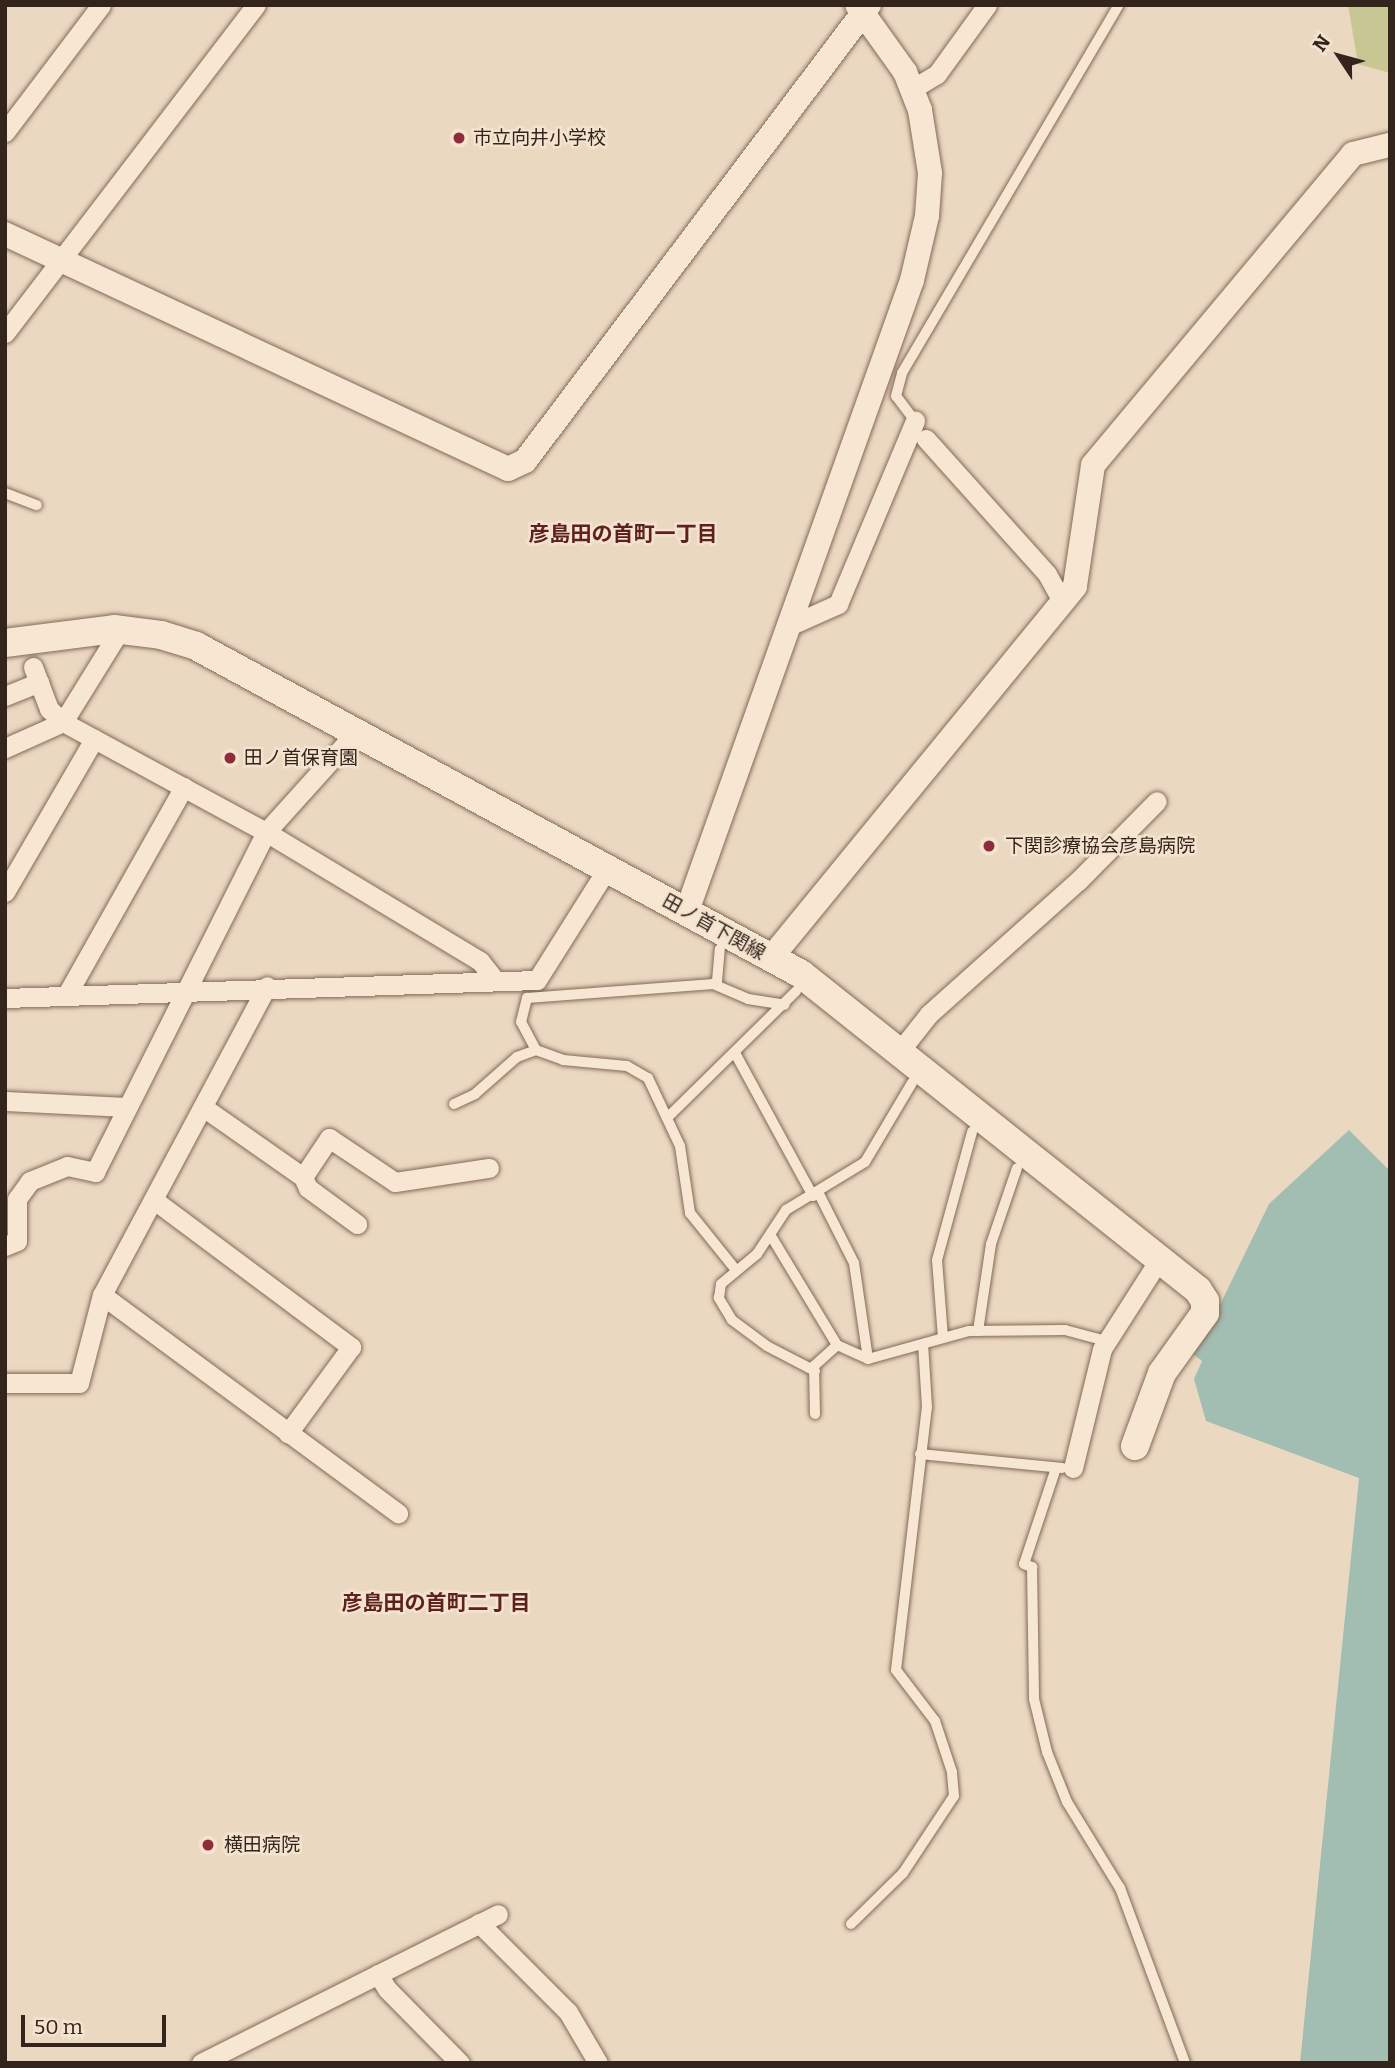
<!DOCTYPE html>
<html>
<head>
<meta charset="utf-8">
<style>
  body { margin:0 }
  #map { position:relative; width:1395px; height:2068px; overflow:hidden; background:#ebd8c0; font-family:Bitter,"Noto Sans JP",serif }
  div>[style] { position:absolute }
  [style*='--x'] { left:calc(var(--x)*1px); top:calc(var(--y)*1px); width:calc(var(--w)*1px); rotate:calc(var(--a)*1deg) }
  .green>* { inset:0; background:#c8c794 }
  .water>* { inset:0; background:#a2bdb1 }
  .roads { filter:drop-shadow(0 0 2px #836959) drop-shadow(0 0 2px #836959) }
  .service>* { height:10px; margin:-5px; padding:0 5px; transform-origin:5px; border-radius:5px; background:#f7e6d2 }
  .minor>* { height:19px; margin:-9.5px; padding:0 9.5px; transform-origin:9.5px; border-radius:9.5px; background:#f7e6d2 }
  .tertiary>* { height:24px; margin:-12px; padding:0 12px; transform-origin:12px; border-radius:12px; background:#f7e6d2 }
  .secondary>* { height:28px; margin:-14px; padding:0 14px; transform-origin:14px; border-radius:14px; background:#f7e6d2 }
  .dots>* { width:19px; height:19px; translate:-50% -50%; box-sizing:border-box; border:4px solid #f3e3cf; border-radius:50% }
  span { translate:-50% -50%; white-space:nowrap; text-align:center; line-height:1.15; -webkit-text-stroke:5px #f3e3cf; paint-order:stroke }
  .poi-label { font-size:19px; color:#33241d }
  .left { translate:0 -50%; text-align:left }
  .street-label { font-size:19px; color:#33241d }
  .neighbourhood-label { font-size:21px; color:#5e221e; font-weight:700 }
  .frame { position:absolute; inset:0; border:7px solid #33241d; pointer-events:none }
  .north { position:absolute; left:1304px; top:21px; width:70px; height:70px; -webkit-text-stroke:5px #f3e3cf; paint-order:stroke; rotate:306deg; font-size:19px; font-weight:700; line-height:28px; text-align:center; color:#33241d }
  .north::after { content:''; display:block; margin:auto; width:24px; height:32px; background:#33241d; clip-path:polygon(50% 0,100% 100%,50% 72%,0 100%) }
  .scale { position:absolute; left:21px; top:2015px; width:145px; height:32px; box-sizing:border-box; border:4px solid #33241d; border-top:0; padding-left:9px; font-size:21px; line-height:24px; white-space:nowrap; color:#33241d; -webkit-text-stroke:5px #f3e3cf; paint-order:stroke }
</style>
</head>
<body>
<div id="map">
  <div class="green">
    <i style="clip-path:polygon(1348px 5px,1390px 5px,1390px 73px,1358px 64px)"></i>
  </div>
  <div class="water">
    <i style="clip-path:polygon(1349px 1130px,1390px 1171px,1390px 2063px,1300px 2063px,1359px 1478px,1206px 1421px,1194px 1379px,1202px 1361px,1189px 1351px,1215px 1315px,1269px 1204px)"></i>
  </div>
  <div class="roads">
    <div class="service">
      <i style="--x:915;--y:421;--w:31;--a:-127"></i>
      <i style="--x:896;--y:396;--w:24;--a:-75"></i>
      <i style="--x:902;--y:373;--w:427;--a:-59.5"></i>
      <i style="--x:5;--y:493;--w:34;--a:21"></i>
      <i style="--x:713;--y:984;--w:38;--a:23"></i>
      <i style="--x:748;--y:999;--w:37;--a:9"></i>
      <i style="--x:536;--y:1050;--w:29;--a:20"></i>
      <i style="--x:563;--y:1060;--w:64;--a:5.4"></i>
      <i style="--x:627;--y:1066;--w:24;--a:30"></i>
      <i style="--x:648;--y:1078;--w:75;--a:64.8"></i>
      <i style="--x:680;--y:1146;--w:68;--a:81.5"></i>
      <i style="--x:690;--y:1213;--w:73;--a:51.1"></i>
      <i style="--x:735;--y:1053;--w:163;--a:61.4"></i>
      <i style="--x:454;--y:1104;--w:23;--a:-25"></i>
      <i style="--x:475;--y:1094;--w:56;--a:-41.4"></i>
      <i style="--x:517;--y:1057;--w:20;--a:-20"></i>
      <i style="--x:536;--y:1050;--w:32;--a:-118"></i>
      <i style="--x:521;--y:1022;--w:25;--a:-76"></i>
      <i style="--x:527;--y:998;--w:187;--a:-4.3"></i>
      <i style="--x:713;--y:984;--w:5;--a:-37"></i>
      <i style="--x:717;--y:981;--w:32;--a:-85"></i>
      <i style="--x:669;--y:1116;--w:178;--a:-44.5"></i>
      <i style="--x:819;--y:1194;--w:77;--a:63.1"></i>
      <i style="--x:854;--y:1263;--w:97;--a:81.7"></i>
      <i style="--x:771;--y:1236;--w:127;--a:58.8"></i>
      <i style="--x:978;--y:1331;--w:88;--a:-81.5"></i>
      <i style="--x:991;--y:1244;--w:80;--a:-71.1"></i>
      <i style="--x:943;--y:1338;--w:78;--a:-94.4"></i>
      <i style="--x:937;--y:1260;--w:133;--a:-74.7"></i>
      <i style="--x:815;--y:1371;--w:54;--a:-152.5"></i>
      <i style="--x:767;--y:1346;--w:44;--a:-143.4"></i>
      <i style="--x:732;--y:1320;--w:26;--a:-121"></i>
      <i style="--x:719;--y:1298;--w:14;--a:-82"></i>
      <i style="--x:721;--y:1284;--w:47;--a:-39.8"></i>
      <i style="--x:757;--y:1254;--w:53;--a:-56.6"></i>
      <i style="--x:786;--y:1210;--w:92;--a:-31.3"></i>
      <i style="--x:865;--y:1162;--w:92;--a:-59.3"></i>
      <i style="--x:815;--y:1414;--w:48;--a:-91.2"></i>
      <i style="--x:814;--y:1366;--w:31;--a:-42"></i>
      <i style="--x:837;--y:1345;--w:34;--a:24"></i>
      <i style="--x:868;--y:1359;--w:105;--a:-15.5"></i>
      <i style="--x:969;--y:1331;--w:96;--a:-0.6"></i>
      <i style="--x:1065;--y:1330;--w:42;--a:15"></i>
      <i style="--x:920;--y:1454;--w:143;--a:5.6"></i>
      <i style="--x:1056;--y:1468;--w:101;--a:108.4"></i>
      <i style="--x:1024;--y:1564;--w:9;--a:21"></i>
      <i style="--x:1032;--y:1567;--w:132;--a:89.1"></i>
      <i style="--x:1034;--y:1699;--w:55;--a:76.2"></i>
      <i style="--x:1047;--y:1752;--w:54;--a:68.2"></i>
      <i style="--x:1067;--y:1802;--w:101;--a:58.4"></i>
      <i style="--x:1120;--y:1888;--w:187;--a:69.6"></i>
      <i style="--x:851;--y:1924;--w:73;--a:-44.4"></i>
      <i style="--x:903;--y:1873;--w:92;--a:-56.5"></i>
      <i style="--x:954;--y:1796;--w:24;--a:-95"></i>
      <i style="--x:952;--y:1772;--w:54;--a:-108.4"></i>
      <i style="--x:935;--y:1721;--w:64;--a:-127.4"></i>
      <i style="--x:896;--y:1670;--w:265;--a:-83.3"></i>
      <i style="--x:927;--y:1407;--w:63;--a:-93.6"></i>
    </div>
    <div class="minor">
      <i style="--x:912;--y:89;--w:29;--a:-31"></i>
      <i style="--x:937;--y:74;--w:85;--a:-54.1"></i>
      <i style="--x:5;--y:132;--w:159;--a:-52.9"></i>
      <i style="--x:5;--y:333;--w:413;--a:-52.6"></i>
      <i style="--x:926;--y:439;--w:181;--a:48.1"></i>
      <i style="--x:1047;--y:574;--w:33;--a:61"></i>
      <i style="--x:789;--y:626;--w:54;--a:-24.2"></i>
      <i style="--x:838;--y:604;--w:199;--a:-67.2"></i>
      <i style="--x:33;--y:667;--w:45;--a:69.1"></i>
      <i style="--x:49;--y:709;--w:19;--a:43"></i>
      <i style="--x:63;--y:722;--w:231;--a:28.5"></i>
      <i style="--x:266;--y:832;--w:250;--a:31.1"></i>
      <i style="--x:480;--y:961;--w:24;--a:52"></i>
      <i style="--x:5;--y:696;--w:37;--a:-22"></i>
      <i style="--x:5;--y:748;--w:64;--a:-24.1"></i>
      <i style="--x:63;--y:722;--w:108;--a:-58.2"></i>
      <i style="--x:5;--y:892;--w:177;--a:-59.8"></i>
      <i style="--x:66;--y:996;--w:240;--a:-60.6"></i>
      <i style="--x:5;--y:998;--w:532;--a:-1.94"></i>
      <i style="--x:537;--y:980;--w:131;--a:-57.8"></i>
      <i style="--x:899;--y:1052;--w:48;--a:-51.7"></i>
      <i style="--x:929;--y:1014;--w:200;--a:-41.8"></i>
      <i style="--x:1078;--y:881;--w:112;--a:-45.4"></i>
      <i style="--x:5;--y:1101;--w:122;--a:2.8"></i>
      <i style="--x:203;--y:1107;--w:122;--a:35"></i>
      <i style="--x:303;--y:1177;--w:47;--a:-56.3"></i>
      <i style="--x:329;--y:1138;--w:79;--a:33.7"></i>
      <i style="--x:395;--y:1182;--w:95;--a:-8.5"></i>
      <i style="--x:303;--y:1177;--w:12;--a:66"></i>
      <i style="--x:308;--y:1188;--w:61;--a:36.3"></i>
      <i style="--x:154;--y:1200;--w:246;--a:36.7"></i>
      <i style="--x:351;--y:1347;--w:107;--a:126.2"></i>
      <i style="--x:5;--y:1246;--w:13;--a:-23"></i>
      <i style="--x:17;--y:1241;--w:42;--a:-90"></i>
      <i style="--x:17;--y:1199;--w:22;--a:-54"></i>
      <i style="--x:30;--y:1181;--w:40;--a:-22"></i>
      <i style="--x:67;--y:1166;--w:29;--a:12"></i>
      <i style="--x:95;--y:1172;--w:381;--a:-63.3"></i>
      <i style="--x:266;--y:832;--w:133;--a:-48"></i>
      <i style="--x:102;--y:1295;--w:368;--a:36.4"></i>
      <i style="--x:5;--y:1383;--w:74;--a:0"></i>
      <i style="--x:79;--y:1383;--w:91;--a:-75.4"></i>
      <i style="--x:102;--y:1295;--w:350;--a:-61.9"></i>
      <i style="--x:1073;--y:1468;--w:122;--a:-76.3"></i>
      <i style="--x:1102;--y:1349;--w:106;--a:-57.4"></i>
      <i style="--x:479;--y:1923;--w:126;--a:45"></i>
      <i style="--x:568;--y:2012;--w:59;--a:59.5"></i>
      <i style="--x:378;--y:1974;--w:17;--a:59"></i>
      <i style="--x:387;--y:1989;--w:104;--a:45.4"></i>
      <i style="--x:201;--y:2063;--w:332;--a:-26.6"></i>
    </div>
    <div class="tertiary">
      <i style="--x:5;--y:234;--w:555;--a:25.04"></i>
      <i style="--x:508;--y:469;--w:19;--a:-25"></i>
      <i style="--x:525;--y:461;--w:571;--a:-52.97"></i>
      <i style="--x:687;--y:911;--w:670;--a:-70.37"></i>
      <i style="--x:912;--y:280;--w:66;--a:-76.8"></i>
      <i style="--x:927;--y:216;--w:43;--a:-86"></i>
      <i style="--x:930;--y:173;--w:64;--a:-99"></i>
      <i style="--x:920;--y:110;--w:41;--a:-111.5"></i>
      <i style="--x:905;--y:72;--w:82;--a:-125.6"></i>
      <i style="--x:771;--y:958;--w:480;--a:-50.7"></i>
      <i style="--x:1075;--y:586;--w:122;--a:-81.5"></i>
      <i style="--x:1093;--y:465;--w:405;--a:-50.1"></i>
      <i style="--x:1353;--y:154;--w:38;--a:-14"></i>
    </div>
    <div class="secondary">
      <i style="--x:5;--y:643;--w:110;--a:-7.3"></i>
      <i style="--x:114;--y:629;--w:47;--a:7.3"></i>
      <i style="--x:161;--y:635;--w:37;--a:17"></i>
      <i style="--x:196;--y:646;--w:688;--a:28.46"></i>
      <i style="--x:801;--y:974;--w:507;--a:38.52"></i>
      <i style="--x:1198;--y:1290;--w:13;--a:58"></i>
      <i style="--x:1205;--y:1301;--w:12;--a:90"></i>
      <i style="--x:1205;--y:1313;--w:74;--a:125.6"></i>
      <i style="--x:1162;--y:1373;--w:78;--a:110.3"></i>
    </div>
  </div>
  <div class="dots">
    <i style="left:459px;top:138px;background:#8f2c3c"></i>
    <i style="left:230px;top:758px;background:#8f2c3c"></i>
    <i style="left:989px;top:846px;background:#8f2c3c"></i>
    <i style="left:208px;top:1845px;background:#8f2c3c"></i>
  </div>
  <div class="poi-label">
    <span class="left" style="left:473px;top:138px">市立向井小学校</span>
    <span class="left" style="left:244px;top:758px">田ノ首保育園</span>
    <span class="left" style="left:1005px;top:846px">下関診療協会彦島病院</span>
    <span class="left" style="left:224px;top:1845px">横田病院</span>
  </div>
  <div class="street-label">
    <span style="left:714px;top:927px;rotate:29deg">田ノ首下関線</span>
  </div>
  <div class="neighbourhood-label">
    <span style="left:623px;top:534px">彦島田の首町一丁目</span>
    <span style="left:436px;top:1603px">彦島田の首町二丁目</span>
  </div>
  <div class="frame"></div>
  <div class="north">N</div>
  <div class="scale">50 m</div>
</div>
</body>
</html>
